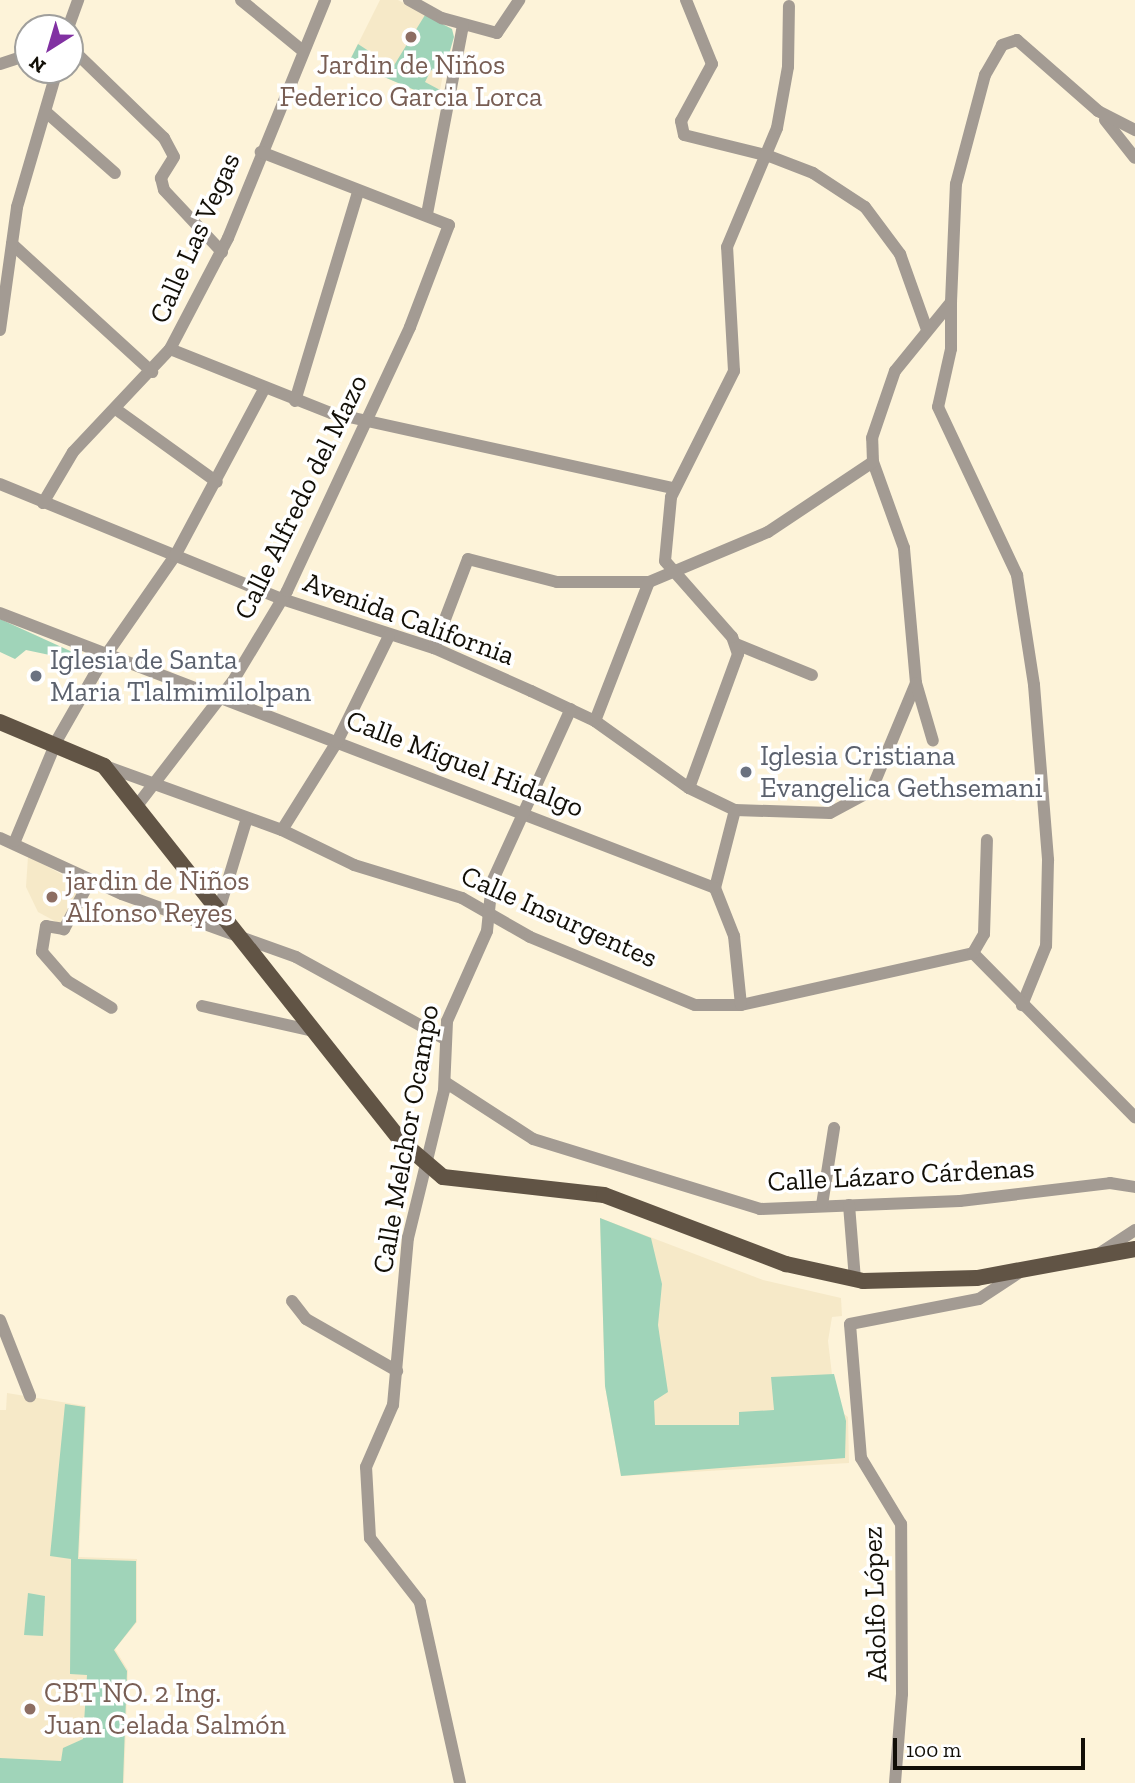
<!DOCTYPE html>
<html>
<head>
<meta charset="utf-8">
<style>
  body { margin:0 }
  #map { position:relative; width:1135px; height:1783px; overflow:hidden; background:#fdf3d9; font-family:"Zilla Slab",serif }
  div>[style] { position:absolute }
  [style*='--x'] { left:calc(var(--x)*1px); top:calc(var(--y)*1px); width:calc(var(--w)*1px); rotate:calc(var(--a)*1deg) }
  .built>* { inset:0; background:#f6e9c8 }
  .green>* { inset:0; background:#a0d4b9 }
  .minor>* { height:12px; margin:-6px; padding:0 6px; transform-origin:6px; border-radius:6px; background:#a39b93 }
  .major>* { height:16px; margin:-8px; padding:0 8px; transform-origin:8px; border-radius:8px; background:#615445 }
  .dots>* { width:19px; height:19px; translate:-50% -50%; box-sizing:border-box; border:4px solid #fff; border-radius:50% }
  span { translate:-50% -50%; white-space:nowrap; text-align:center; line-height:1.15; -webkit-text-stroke:7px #fff; paint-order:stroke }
  .education-label { font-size:28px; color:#785e54 }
  .left { translate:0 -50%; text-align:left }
  .street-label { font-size:28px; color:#120f07 }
  .worship-label { font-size:28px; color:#5b616d }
  .north { position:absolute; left:14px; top:14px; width:70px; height:70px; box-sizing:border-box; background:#fff; border:2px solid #a09f9c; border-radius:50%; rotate:217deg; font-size:19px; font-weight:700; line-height:28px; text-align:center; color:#120f07 }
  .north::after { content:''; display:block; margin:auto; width:24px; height:32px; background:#8131a2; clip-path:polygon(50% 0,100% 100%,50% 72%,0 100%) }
  .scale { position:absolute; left:893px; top:1738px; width:192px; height:32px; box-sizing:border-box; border:4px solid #120f07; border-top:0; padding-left:9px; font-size:21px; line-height:24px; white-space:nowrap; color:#120f07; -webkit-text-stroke:5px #fff; paint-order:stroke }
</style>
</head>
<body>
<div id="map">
  <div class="built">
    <i style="clip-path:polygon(380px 0,398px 0,452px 29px,438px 100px,349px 62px)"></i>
    <i style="clip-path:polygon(28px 856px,83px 886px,62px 925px,38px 912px,26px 887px)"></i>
    <i style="clip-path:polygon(600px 1218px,763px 1280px,841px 1298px,842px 1316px,832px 1317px,828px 1341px,836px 1408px,848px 1417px,849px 1463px,621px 1476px,605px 1386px)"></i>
    <i style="clip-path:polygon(7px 1393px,86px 1406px,79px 1557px,137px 1559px,137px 1622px,115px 1649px,128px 1670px,124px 1783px,0 1783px,0 1410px,6px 1410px)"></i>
  </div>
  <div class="green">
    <i style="clip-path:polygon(425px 15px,452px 29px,454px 37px,443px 75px,431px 70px,425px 82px,440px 90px,438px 100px,349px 62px,358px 44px,393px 67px)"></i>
    <i style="clip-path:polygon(0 619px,79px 655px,78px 661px,26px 650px,15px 659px,0 652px)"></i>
    <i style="clip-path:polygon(600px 1218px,651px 1238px,662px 1284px,658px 1325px,668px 1392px,654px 1401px,655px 1425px,739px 1425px,739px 1412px,774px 1410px,771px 1377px,834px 1374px,846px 1421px,845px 1458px,621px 1476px,605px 1386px)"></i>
    <i style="clip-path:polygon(65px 1404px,85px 1407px,78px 1559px,136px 1561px,136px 1622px,114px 1650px,127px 1671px,123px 1783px,0 1783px,0 1758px,61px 1761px,63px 1748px,83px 1739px,87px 1675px,70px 1674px,71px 1559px,50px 1556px)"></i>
    <i style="clip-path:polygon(28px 1593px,45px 1596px,43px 1636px,24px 1635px)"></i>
  </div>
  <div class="minor">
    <i style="--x:241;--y:0;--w:80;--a:39.4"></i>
    <i style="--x:409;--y:0;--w:38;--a:29"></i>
    <i style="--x:442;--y:18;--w:57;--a:15.3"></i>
    <i style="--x:497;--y:33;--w:40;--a:-56"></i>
    <i style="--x:686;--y:0;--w:69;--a:67.9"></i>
    <i style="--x:712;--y:64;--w:65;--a:118.5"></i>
    <i style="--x:681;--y:121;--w:14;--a:78"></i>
    <i style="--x:684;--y:135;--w:88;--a:13.9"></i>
    <i style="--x:769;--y:156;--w:47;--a:21.1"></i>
    <i style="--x:813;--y:173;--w:62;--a:33.2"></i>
    <i style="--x:865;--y:207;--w:59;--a:53.3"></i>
    <i style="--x:900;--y:254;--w:81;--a:70.4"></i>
    <i style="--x:68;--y:28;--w:30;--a:-70"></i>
    <i style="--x:70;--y:47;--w:131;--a:44.1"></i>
    <i style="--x:164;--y:138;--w:21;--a:62"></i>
    <i style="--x:174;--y:157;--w:25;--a:122"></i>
    <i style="--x:161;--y:178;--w:12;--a:76"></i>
    <i style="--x:164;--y:190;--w:85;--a:46.9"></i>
    <i style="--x:0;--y:64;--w:29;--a:-18"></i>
    <i style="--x:46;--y:112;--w:92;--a:41.5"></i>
    <i style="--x:1105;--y:120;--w:48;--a:51.7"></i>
    <i style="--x:427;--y:214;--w:192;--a:-79.2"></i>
    <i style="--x:12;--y:244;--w:190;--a:42.4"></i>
    <i style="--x:951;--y:302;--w:47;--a:90"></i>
    <i style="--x:951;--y:349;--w:59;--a:102.6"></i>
    <i style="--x:938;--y:407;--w:186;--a:64.8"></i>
    <i style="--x:1017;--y:575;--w:111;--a:81.2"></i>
    <i style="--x:1034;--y:685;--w:176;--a:85.4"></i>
    <i style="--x:1048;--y:860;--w:86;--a:91.3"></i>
    <i style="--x:1046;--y:946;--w:64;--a:112.1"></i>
    <i style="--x:0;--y:330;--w:124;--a:-82.1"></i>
    <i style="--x:17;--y:207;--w:143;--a:-73.7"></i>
    <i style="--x:170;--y:349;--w:173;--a:21.7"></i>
    <i style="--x:331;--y:413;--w:349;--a:12.4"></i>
    <i style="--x:295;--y:401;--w:218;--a:-73.2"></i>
    <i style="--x:117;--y:410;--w:123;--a:35.8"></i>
    <i style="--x:0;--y:484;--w:305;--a:22.2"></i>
    <i style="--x:282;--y:599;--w:160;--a:17.9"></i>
    <i style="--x:434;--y:648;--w:106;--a:23.9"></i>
    <i style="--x:531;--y:691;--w:71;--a:25.1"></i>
    <i style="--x:595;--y:721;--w:115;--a:35.5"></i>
    <i style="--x:689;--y:788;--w:51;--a:25.6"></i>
    <i style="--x:735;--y:810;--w:95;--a:1.8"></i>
    <i style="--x:830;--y:813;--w:47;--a:-28.2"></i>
    <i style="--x:871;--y:791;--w:117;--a:-67.4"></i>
    <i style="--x:916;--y:683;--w:136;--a:-95.1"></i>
    <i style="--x:904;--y:548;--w:91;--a:-109.8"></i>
    <i style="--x:873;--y:462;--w:24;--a:-92"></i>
    <i style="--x:872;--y:438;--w:71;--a:-71.1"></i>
    <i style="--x:895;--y:371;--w:89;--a:-50.9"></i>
    <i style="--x:951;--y:302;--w:118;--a:-87.6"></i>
    <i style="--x:956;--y:184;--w:113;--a:-75.1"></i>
    <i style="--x:985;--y:75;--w:34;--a:-60"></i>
    <i style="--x:1002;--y:45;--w:16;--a:-18"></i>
    <i style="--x:1017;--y:40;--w:108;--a:41.2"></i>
    <i style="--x:1098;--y:111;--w:42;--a:27.2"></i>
    <i style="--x:43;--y:503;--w:59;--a:-59.5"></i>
    <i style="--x:73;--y:452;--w:141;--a:-46.7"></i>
    <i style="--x:170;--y:349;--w:125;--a:-62.4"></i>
    <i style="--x:228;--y:238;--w:257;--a:-67.8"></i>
    <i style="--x:0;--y:613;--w:766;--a:21.04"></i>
    <i style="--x:736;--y:644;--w:82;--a:22.2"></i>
    <i style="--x:434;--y:648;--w:95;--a:-69.1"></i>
    <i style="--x:468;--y:559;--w:92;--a:14.5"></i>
    <i style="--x:557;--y:582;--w:92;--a:0"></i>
    <i style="--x:649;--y:582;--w:129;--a:-22.8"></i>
    <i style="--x:768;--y:532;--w:126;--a:-33.7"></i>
    <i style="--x:916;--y:683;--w:60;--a:73.7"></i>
    <i style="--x:595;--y:721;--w:149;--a:-68.8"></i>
    <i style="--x:105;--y:766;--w:188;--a:19.9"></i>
    <i style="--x:282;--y:830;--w:80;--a:25.9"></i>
    <i style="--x:354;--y:865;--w:113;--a:17"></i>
    <i style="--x:462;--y:898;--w:78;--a:29.8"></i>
    <i style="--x:530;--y:937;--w:178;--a:22.4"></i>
    <i style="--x:695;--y:1005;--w:46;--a:0"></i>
    <i style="--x:741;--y:1005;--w:238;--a:-12.6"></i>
    <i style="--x:973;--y:953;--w:231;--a:45.4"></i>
    <i style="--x:689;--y:788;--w:143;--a:-69.9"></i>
    <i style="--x:738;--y:654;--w:18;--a:-109"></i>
    <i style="--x:732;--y:637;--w:101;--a:-131.4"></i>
    <i style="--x:665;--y:561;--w:64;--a:-84.6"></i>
    <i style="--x:671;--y:497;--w:141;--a:-63.4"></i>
    <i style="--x:734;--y:371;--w:124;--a:-93.2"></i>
    <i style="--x:727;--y:247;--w:129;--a:-67.2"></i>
    <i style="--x:777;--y:128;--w:62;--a:-79.8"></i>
    <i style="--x:788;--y:67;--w:61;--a:-89.1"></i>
    <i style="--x:136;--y:807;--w:159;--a:-52.4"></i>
    <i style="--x:233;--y:681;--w:105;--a:-59"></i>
    <i style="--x:287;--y:591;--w:291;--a:-65"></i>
    <i style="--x:410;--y:327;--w:109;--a:-69.1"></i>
    <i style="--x:449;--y:225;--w:202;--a:-158.8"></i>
    <i style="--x:735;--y:810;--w:81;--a:104.4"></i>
    <i style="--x:715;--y:888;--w:52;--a:68.4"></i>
    <i style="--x:734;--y:936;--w:69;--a:84.2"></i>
    <i style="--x:282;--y:830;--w:104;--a:-58"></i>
    <i style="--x:337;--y:742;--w:118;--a:-63.9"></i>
    <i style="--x:0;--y:838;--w:134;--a:24.7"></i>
    <i style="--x:122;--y:894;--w:185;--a:19.9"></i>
    <i style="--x:296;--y:957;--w:170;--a:28.8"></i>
    <i style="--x:15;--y:841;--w:109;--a:-67.4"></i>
    <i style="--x:57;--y:740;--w:95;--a:-60.2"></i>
    <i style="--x:104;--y:658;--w:124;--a:-55.2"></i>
    <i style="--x:175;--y:556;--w:187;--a:-61.9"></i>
    <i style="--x:90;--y:881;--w:55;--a:118.4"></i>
    <i style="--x:64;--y:929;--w:18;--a:-171"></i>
    <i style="--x:46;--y:926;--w:26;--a:99"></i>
    <i style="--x:42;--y:952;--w:38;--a:49"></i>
    <i style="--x:67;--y:981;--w:52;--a:31"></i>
    <i style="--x:219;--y:910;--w:96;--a:-73.1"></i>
    <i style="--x:973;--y:953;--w:22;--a:-60"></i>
    <i style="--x:984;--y:934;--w:94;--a:-88.2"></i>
    <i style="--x:202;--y:1006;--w:115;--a:12.6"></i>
    <i style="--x:445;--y:1082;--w:105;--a:32.9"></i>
    <i style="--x:533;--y:1139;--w:238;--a:17.1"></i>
    <i style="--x:760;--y:1209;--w:200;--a:-2.3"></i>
    <i style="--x:960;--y:1201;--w:151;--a:-6.8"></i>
    <i style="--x:1110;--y:1183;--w:25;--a:9"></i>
    <i style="--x:822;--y:1205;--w:78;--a:-81.1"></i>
    <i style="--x:849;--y:1205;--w:75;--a:85.4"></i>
    <i style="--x:1100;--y:1253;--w:42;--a:-33.3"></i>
    <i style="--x:292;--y:1301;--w:23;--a:52"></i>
    <i style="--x:306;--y:1319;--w:105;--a:29.7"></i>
    <i style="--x:0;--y:1320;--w:82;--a:68.5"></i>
    <i style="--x:460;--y:1783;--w:185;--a:-102.5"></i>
    <i style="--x:420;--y:1602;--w:81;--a:-128"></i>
    <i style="--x:370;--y:1538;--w:71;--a:-93.2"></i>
    <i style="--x:366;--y:1467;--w:68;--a:-66.5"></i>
    <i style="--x:393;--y:1405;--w:168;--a:-84.9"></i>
    <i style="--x:408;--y:1238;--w:152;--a:-76.3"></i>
    <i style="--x:444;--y:1090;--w:69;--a:-87.5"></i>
    <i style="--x:447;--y:1021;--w:98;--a:-66"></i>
    <i style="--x:487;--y:931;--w:49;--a:-84.2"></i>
    <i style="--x:492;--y:882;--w:190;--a:-65.5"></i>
    <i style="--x:895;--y:1783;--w:89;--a:-85.5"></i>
    <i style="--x:902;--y:1694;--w:170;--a:-90.3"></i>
    <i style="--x:901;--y:1524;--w:77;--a:-121.2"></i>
    <i style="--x:861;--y:1458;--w:134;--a:-94.7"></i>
    <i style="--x:850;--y:1324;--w:131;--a:-11"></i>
    <i style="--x:979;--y:1299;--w:49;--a:-33.4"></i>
  </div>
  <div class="major">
    <i style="--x:0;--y:722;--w:113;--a:22.9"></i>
    <i style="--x:104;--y:766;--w:480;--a:51.6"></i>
    <i style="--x:402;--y:1142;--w:54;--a:40.5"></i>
    <i style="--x:443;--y:1177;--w:162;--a:6.4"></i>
    <i style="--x:604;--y:1195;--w:195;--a:20.8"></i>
    <i style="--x:786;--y:1264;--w:79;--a:12.4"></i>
    <i style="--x:863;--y:1281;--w:114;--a:-1.5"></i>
    <i style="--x:977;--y:1278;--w:161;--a:-10.4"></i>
  </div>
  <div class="dots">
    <i style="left:411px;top:37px;background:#8d6e63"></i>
    <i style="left:36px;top:676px;background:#6b7280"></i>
    <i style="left:746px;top:772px;background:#6b7280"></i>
    <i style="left:52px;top:897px;background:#8d6e63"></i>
    <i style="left:30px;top:1709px;background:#8d6e63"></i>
  </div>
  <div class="education-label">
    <span style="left:411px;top:81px">Jardin de Niños<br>Federico Garcia Lorca</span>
    <span class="left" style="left:66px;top:897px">jardin de Niños<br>Alfonso Reyes</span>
    <span class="left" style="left:44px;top:1709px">CBT NO. 2 Ing.<br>Juan Celada Salmón</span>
  </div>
  <div class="street-label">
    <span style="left:195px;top:238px;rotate:-66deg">Calle Las Vegas</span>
    <span style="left:301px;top:497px;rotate:-64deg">Calle Alfredo del Mazo</span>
    <span style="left:409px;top:619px;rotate:20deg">Avenida California</span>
    <span style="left:465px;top:764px;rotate:21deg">Calle Miguel Hidalgo</span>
    <span style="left:559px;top:917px;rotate:24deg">Calle Insurgentes</span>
    <span style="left:406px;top:1139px;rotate:-80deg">Calle Melchor Ocampo</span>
    <span style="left:901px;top:1175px;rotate:-3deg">Calle Lázaro Cárdenas</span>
    <span style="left:875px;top:1604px;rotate:-92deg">Adolfo López</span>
  </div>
  <div class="worship-label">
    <span class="left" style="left:50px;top:676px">Iglesia de Santa<br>Maria Tlalmimilolpan</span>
    <span class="left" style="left:760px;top:772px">Iglesia Cristiana<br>Evangelica Gethsemani</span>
  </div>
  <div class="north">N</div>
  <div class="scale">100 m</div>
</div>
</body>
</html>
